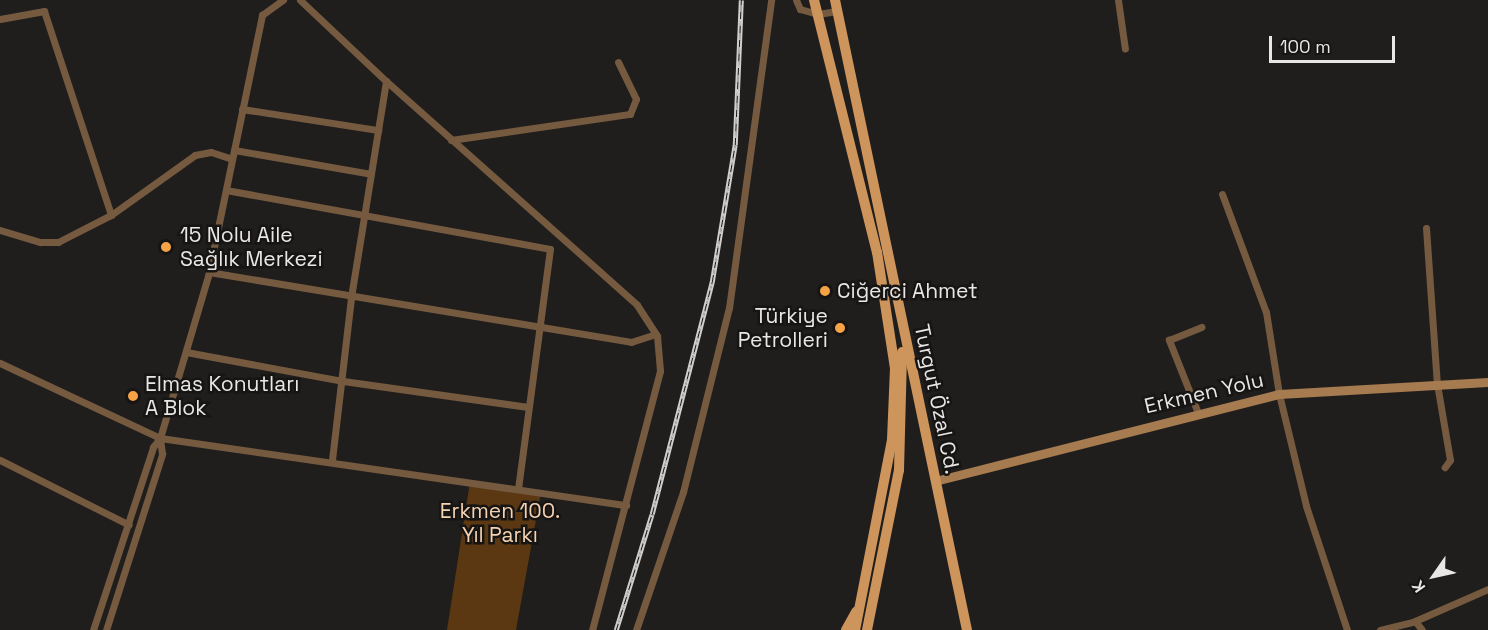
<!DOCTYPE html>
<html>
<head>
<meta charset="utf-8">
<style>
  body { margin:0 }
  #map { position:relative; width:1488px; height:630px; overflow:hidden; background:#201e1c; font-family:"Space Grotesk",sans-serif }
  div>[style] { position:absolute }
  [style*='--x'] { left:calc(var(--x)*1px); top:calc(var(--y)*1px); width:calc(var(--w)*1px); rotate:calc(var(--a)*1deg) }
  .green>* { inset:0; background:#5b3812 }
  .street>* { height:7px; margin:-3.5px; padding:0 3.5px; transform-origin:3.5px; border-radius:3.5px; background:#755a40 }
  .secondary>* { height:9px; margin:-4.5px; padding:0 4.5px; transform-origin:4.5px; border-radius:4.5px; background:#a77b50 }
  .primary>* { height:10px; margin:-5px; padding:0 5px; transform-origin:5px; border-radius:5px; background:#cd955c }
  .rail>* { height:4.5px; margin-top:-2.25px; transform-origin:0; background:repeating-linear-gradient(90deg,#171513 0 7px,#d1cfce 0 14px); box-sizing:border-box; border-block:2px solid #d1cfce }
  .dots>* { width:16px; height:16px; translate:-50% -50%; box-sizing:border-box; border:3px solid #171513; border-radius:50% }
  span { translate:-50% -50%; white-space:nowrap; text-align:center; line-height:1.15; -webkit-text-stroke:5px #171513; paint-order:stroke }
  .poi-label { font-size:21px; color:#e9e7e6 }
  .left { translate:0 -50%; text-align:left }
  .right { translate:-100% -50%; text-align:right }
  .street-label { font-size:21px; color:#e9e7e6 }
  .park-label { font-size:21px; color:#f5d2b1 }
  .north { position:absolute; left:1404px; top:546px; width:60px; height:60px; -webkit-text-stroke:4px #171513; paint-order:stroke; rotate:236deg; font-size:16px; font-weight:700; line-height:24px; text-align:center; color:#e9e7e6 }
  .north::after { content:''; display:block; margin:auto; width:21px; height:27px; background:#e9e7e6; clip-path:polygon(50% 0,100% 100%,50% 72%,0 100%) }
  .scale { position:absolute; left:1269px; top:36px; width:126px; height:27px; box-sizing:border-box; border:3px solid #e9e7e6; border-top:0; padding-left:8px; font-size:18px; line-height:21px; white-space:nowrap; color:#e9e7e6; -webkit-text-stroke:4px #171513; paint-order:stroke }
</style>
</head>
<body>
<div id="map">
  <div class="green">
    <i style="clip-path:polygon(470px 482px,541px 492px,516px 630px,447px 630px)"></i>
  </div>
  <div class="street">
    <i style="--x:300;--y:0;--w:118;--a:43.3"></i>
    <i style="--x:386;--y:81;--w:220;--a:99.2"></i>
    <i style="--x:351;--y:298;--w:163;--a:96.7"></i>
    <i style="--x:796;--y:0;--w:10;--a:66"></i>
    <i style="--x:800;--y:9;--w:19;--a:16"></i>
    <i style="--x:818;--y:14;--w:19;--a:-9"></i>
    <i style="--x:1118;--y:0;--w:49;--a:81.9"></i>
    <i style="--x:0;--y:19;--w:45;--a:-10.3"></i>
    <i style="--x:44;--y:11;--w:215;--a:71.8"></i>
    <i style="--x:386;--y:81;--w:336;--a:41.7"></i>
    <i style="--x:637;--y:305;--w:37;--a:57"></i>
    <i style="--x:657;--y:336;--w:35;--a:85"></i>
    <i style="--x:660;--y:371;--w:268;--a:104.7"></i>
    <i style="--x:242;--y:109;--w:138;--a:8.8"></i>
    <i style="--x:451;--y:140;--w:181;--a:-8.3"></i>
    <i style="--x:630;--y:114;--w:16;--a:-68"></i>
    <i style="--x:636;--y:99;--w:41;--a:-115.9"></i>
    <i style="--x:234;--y:150;--w:139;--a:9.9"></i>
    <i style="--x:226;--y:190;--w:329;--a:10.3"></i>
    <i style="--x:550;--y:249;--w:241;--a:97.6"></i>
    <i style="--x:1222;--y:194;--w:126;--a:69.6"></i>
    <i style="--x:1266;--y:312;--w:83;--a:81"></i>
    <i style="--x:1279;--y:394;--w:115;--a:76.4"></i>
    <i style="--x:1306;--y:506;--w:131;--a:71.7"></i>
    <i style="--x:1426;--y:228;--w:156;--a:86"></i>
    <i style="--x:1437;--y:384;--w:77;--a:80.3"></i>
    <i style="--x:1450;--y:460;--w:9;--a:126"></i>
    <i style="--x:0;--y:230;--w:42;--a:16.7"></i>
    <i style="--x:40;--y:242;--w:18;--a:0"></i>
    <i style="--x:58;--y:242;--w:59;--a:-27"></i>
    <i style="--x:111;--y:215;--w:103;--a:-35.5"></i>
    <i style="--x:195;--y:155;--w:16;--a:-11"></i>
    <i style="--x:211;--y:152;--w:22;--a:18"></i>
    <i style="--x:209;--y:272;--w:428;--a:9.4"></i>
    <i style="--x:631;--y:342;--w:26;--a:-18"></i>
    <i style="--x:186;--y:352;--w:160;--a:10.5"></i>
    <i style="--x:343;--y:381;--w:187;--a:8"></i>
    <i style="--x:0;--y:363;--w:177;--a:25.1"></i>
    <i style="--x:160;--y:438;--w:471;--a:8.2"></i>
    <i style="--x:1198;--y:413;--w:79;--a:-111.7"></i>
    <i style="--x:1169;--y:340;--w:35;--a:-22"></i>
    <i style="--x:0;--y:460;--w:144;--a:26.7"></i>
    <i style="--x:1415;--y:621;--w:11;--a:52"></i>
    <i style="--x:93;--y:630;--w:193;--a:-71.8"></i>
    <i style="--x:153;--y:447;--w:11;--a:-52"></i>
    <i style="--x:160;--y:438;--w:169;--a:-73.5"></i>
    <i style="--x:208;--y:276;--w:267;--a:-78.3"></i>
    <i style="--x:262;--y:15;--w:26;--a:-36"></i>
    <i style="--x:106;--y:630;--w:185;--a:-72.3"></i>
    <i style="--x:162;--y:454;--w:16;--a:-97"></i>
    <i style="--x:636;--y:630;--w:146;--a:-71.2"></i>
    <i style="--x:683;--y:492;--w:190;--a:-76"></i>
    <i style="--x:729;--y:308;--w:311;--a:-82.2"></i>
    <i style="--x:1380;--y:630;--w:36;--a:-14"></i>
    <i style="--x:1415;--y:621;--w:80;--a:-23.7"></i>
  </div>
  <div class="secondary">
    <i style="--x:935;--y:481;--w:355;--a:-14.2"></i>
    <i style="--x:1279;--y:394;--w:209;--a:-3.3"></i>
  </div>
  <div class="primary">
    <i style="--x:814;--y:0;--w:260;--a:76"></i>
    <i style="--x:877;--y:252;--w:117;--a:81.2"></i>
    <i style="--x:895;--y:368;--w:72;--a:92.4"></i>
    <i style="--x:892;--y:440;--w:194;--a:101"></i>
    <i style="--x:835;--y:0;--w:644;--a:78.17"></i>
    <i style="--x:846;--y:630;--w:21;--a:-61"></i>
    <i style="--x:867;--y:630;--w:163;--a:-78.7"></i>
    <i style="--x:899;--y:470;--w:118;--a:-88.5"></i>
  </div>
  <div class="rail">
    <i style="--x:616;--y:630;--w:121;--a:-72.8"></i>
    <i style="--x:652;--y:514;--w:240;--a:-75.5"></i>
    <i style="--x:712;--y:282;--w:139;--a:-80.5"></i>
    <i style="--x:735;--y:145;--w:145;--a:-87.6"></i>
  </div>
  <div class="dots">
    <i style="left:166px;top:247px;background:#f6a246"></i>
    <i style="left:825px;top:291px;background:#f6a246"></i>
    <i style="left:840px;top:328px;background:#f6a246"></i>
    <i style="left:133px;top:396px;background:#f6a246"></i>
  </div>
  <div class="poi-label">
    <span class="left" style="left:180px;top:247px">15 Nolu Aile<br>Sağlık Merkezi</span>
    <span class="left" style="left:837px;top:291px">Ciğerci Ahmet</span>
    <span class="right" style="left:828px;top:328px">Türkiye<br>Petrolleri</span>
    <span class="left" style="left:145px;top:396px">Elmas Konutları<br>A Blok</span>
  </div>
  <div class="street-label">
    <span style="left:1204px;top:393px;rotate:-13deg">Erkmen Yolu</span>
    <span style="left:937px;top:399px;rotate:78deg">Turgut Özal Cd.</span>
  </div>
  <div class="park-label">
    <span style="left:500px;top:523px">Erkmen 100.<br>Yıl Parkı</span>
  </div>
  <div class="north">K</div>
  <div class="scale">100 m</div>
</div>
</body>
</html>
